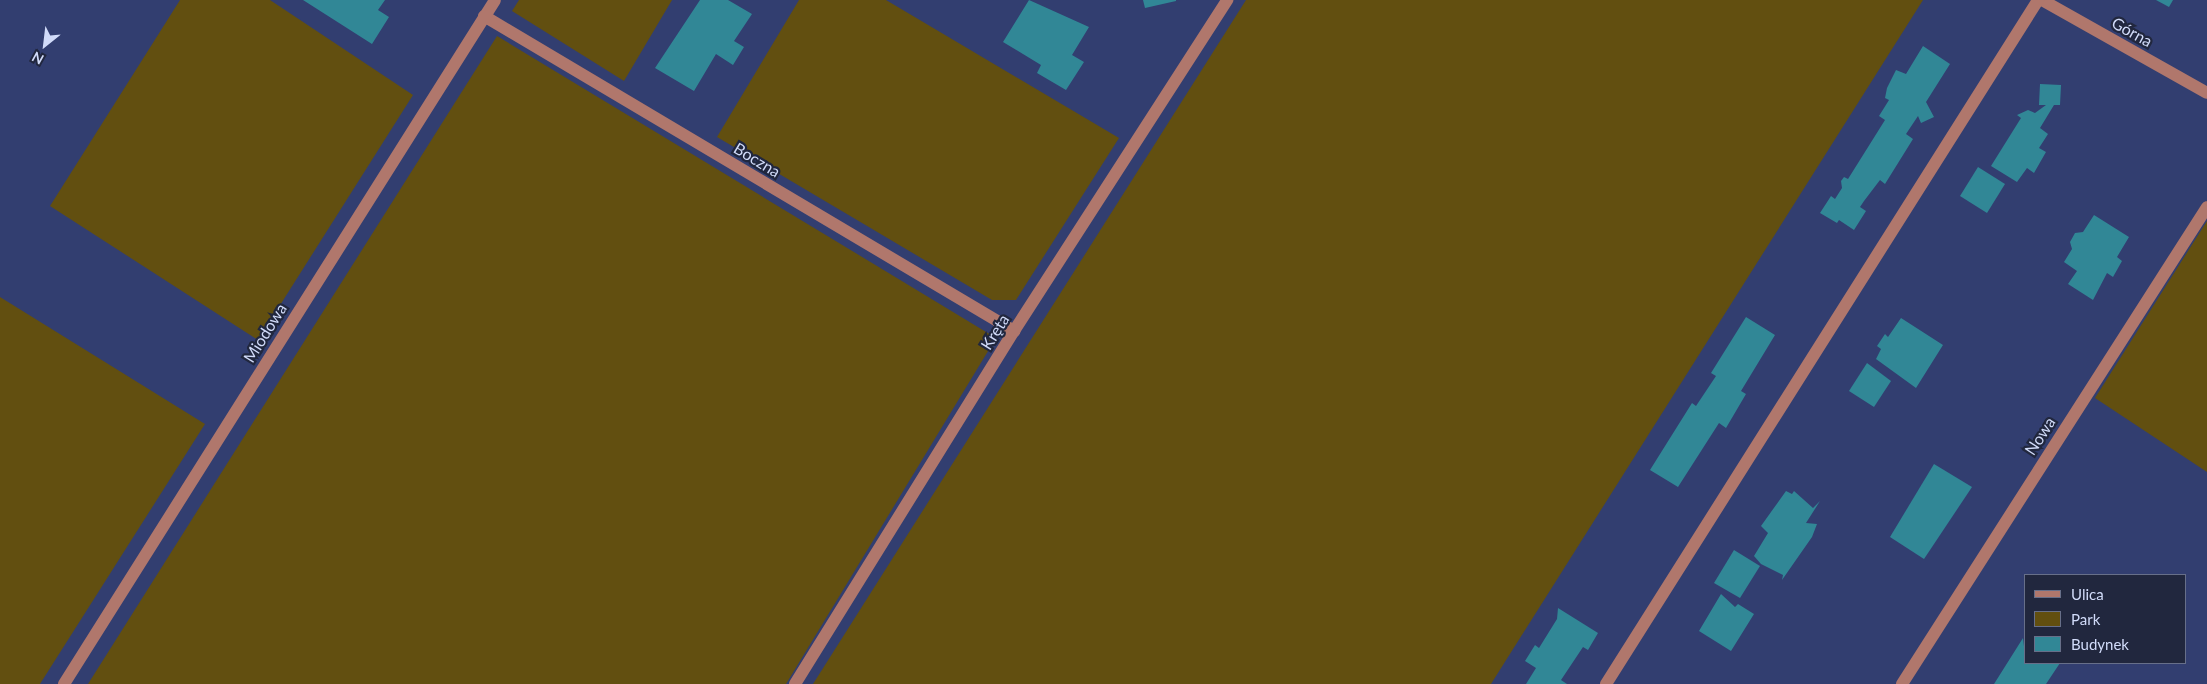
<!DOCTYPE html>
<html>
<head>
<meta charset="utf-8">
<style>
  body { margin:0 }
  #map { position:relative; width:2207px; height:684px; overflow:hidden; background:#323e70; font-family:Lato,sans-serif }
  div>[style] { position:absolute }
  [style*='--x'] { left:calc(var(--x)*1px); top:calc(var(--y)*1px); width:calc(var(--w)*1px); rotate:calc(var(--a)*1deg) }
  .green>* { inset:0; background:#624f10 }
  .building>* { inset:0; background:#318796 }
  .minor>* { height:12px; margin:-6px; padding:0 6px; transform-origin:6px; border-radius:6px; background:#b0776c }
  span { translate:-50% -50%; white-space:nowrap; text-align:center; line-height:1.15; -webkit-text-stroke:4.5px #21273e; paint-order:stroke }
  .street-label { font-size:16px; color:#d1dbf9 }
  .legend { position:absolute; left:2024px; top:574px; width:162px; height:90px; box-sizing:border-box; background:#21273e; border:1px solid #676f89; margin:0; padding:6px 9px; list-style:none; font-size:15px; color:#d1dbf9 }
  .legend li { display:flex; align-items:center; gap:10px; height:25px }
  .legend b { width:25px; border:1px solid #676f89 }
  .north { position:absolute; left:20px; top:20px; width:50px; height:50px; -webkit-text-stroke:4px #21273e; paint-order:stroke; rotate:209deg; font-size:14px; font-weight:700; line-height:20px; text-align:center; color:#d1dbf9 }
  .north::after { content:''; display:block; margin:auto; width:18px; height:22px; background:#d1dbf9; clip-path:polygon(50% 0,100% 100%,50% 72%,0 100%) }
</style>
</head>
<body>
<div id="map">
  <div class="green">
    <i style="clip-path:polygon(180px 0,270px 0,413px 95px,258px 340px,50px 206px)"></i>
    <i style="clip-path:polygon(519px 0,672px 0,624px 81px,512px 11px)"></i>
    <i style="clip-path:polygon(799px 0,886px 0,1119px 138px,1016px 300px,992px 300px,717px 137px)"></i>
    <i style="clip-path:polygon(1246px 0,1923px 0,1491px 684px,813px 684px)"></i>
    <i style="clip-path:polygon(497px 36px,996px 338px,786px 684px,88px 684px)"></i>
    <i style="clip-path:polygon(2207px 221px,2207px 472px,2095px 398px)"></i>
    <i style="clip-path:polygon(0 297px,205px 424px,40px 684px,0 684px)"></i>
  </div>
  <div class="building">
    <i style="clip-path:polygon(303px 0,385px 0,378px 10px,389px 17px,372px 44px)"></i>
    <i style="clip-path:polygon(700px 0,728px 0,752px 14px,734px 41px,744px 47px,733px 65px,716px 54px,694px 91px,655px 68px)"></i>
    <i style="clip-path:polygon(1029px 0,1089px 27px,1072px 55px,1084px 62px,1066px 90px,1037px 73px,1041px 65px,1003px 42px)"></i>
    <i style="clip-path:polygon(1143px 0,1176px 0,1176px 1px,1145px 8px)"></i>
    <i style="clip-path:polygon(2156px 0,2173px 0,2169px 7px)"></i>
    <i style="clip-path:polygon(1923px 46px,1950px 64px,1926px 102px,1934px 117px,1921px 123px,1918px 116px,1906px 134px,1913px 139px,1885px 184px,1880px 180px,1864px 201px,1860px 207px,1866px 211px,1854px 230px,1839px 220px,1837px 223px,1820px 213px,1831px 196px,1835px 199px,1842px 188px,1841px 181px,1844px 177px,1848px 179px,1885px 120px,1879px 116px,1889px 100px,1885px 98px,1887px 88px,1896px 70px,1906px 74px)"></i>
    <i style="clip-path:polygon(2040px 84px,2061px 85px,2060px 105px,2054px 105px,2040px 128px,2048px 134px,2039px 148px,2046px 152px,2034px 173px,2027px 168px,2017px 182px,1991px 166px,2021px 118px,2017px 115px,2028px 110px,2035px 113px,2046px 105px,2039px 105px)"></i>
    <i style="clip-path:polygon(1978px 167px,2005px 184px,1987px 213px,1960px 196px)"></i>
    <i style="clip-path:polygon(2094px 215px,2129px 237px,2117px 257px,2122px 261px,2113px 277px,2107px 273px,2093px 300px,2068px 284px,2077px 271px,2064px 262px,2072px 249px,2070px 242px,2075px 233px,2083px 232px)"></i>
    <i style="clip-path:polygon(1746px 317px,1775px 335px,1741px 391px,1746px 394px,1726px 428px,1719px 423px,1678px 487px,1650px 470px,1692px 403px,1696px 406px,1716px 376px,1711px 373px)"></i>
    <i style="clip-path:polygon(1901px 318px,1943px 345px,1916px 388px,1876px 359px,1881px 349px,1877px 346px,1885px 334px,1888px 337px)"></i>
    <i style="clip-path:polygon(1867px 363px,1891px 381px,1874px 407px,1849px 391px)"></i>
    <i style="clip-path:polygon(1934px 464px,1972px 487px,1924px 559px,1890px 537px)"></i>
    <i style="clip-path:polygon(1786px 491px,1792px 494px,1794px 491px,1813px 508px,1820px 501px,1806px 523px,1817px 524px,1812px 537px,1782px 580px,1783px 575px,1761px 564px,1754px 556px,1768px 533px,1761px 526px)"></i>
    <i style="clip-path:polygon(1734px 550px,1760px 566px,1740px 598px,1714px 583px)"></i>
    <i style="clip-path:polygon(1721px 594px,1735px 607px,1738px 604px,1754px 614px,1731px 651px,1699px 631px)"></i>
    <i style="clip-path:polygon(1558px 608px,1598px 633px,1588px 650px,1583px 647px,1561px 680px,1567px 684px,1526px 684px,1536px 668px,1525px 661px,1535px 645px,1539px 648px,1557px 619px)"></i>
    <i style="clip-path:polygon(2023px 638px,2026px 663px,2060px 663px,2046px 684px,1994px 684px)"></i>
  </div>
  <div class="minor">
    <i style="--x:2042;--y:0;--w:189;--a:29.4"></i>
    <i style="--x:484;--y:16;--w:617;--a:30.72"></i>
    <i style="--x:64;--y:684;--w:808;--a:-57.78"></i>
    <i style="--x:795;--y:684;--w:415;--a:-58.2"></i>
    <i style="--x:1014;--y:331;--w:394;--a:-57.2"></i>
    <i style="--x:1606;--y:684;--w:809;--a:-57.72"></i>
    <i style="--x:1902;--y:684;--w:566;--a:-57.4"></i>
  </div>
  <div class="street-label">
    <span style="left:2132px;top:32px;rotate:29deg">Górna</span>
    <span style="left:757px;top:160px;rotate:31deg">Boczna</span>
    <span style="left:995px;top:332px;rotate:-58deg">Kręta</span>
    <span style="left:265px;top:333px;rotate:-58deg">Miodowa</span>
    <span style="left:2040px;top:436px;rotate:-57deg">Nowa</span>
  </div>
  <ul class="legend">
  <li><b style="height:6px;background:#b0776c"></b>Ulica</li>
  <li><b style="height:14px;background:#624f10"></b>Park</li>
  <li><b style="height:14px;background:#318796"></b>Budynek</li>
  </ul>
  <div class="north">N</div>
</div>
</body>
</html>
